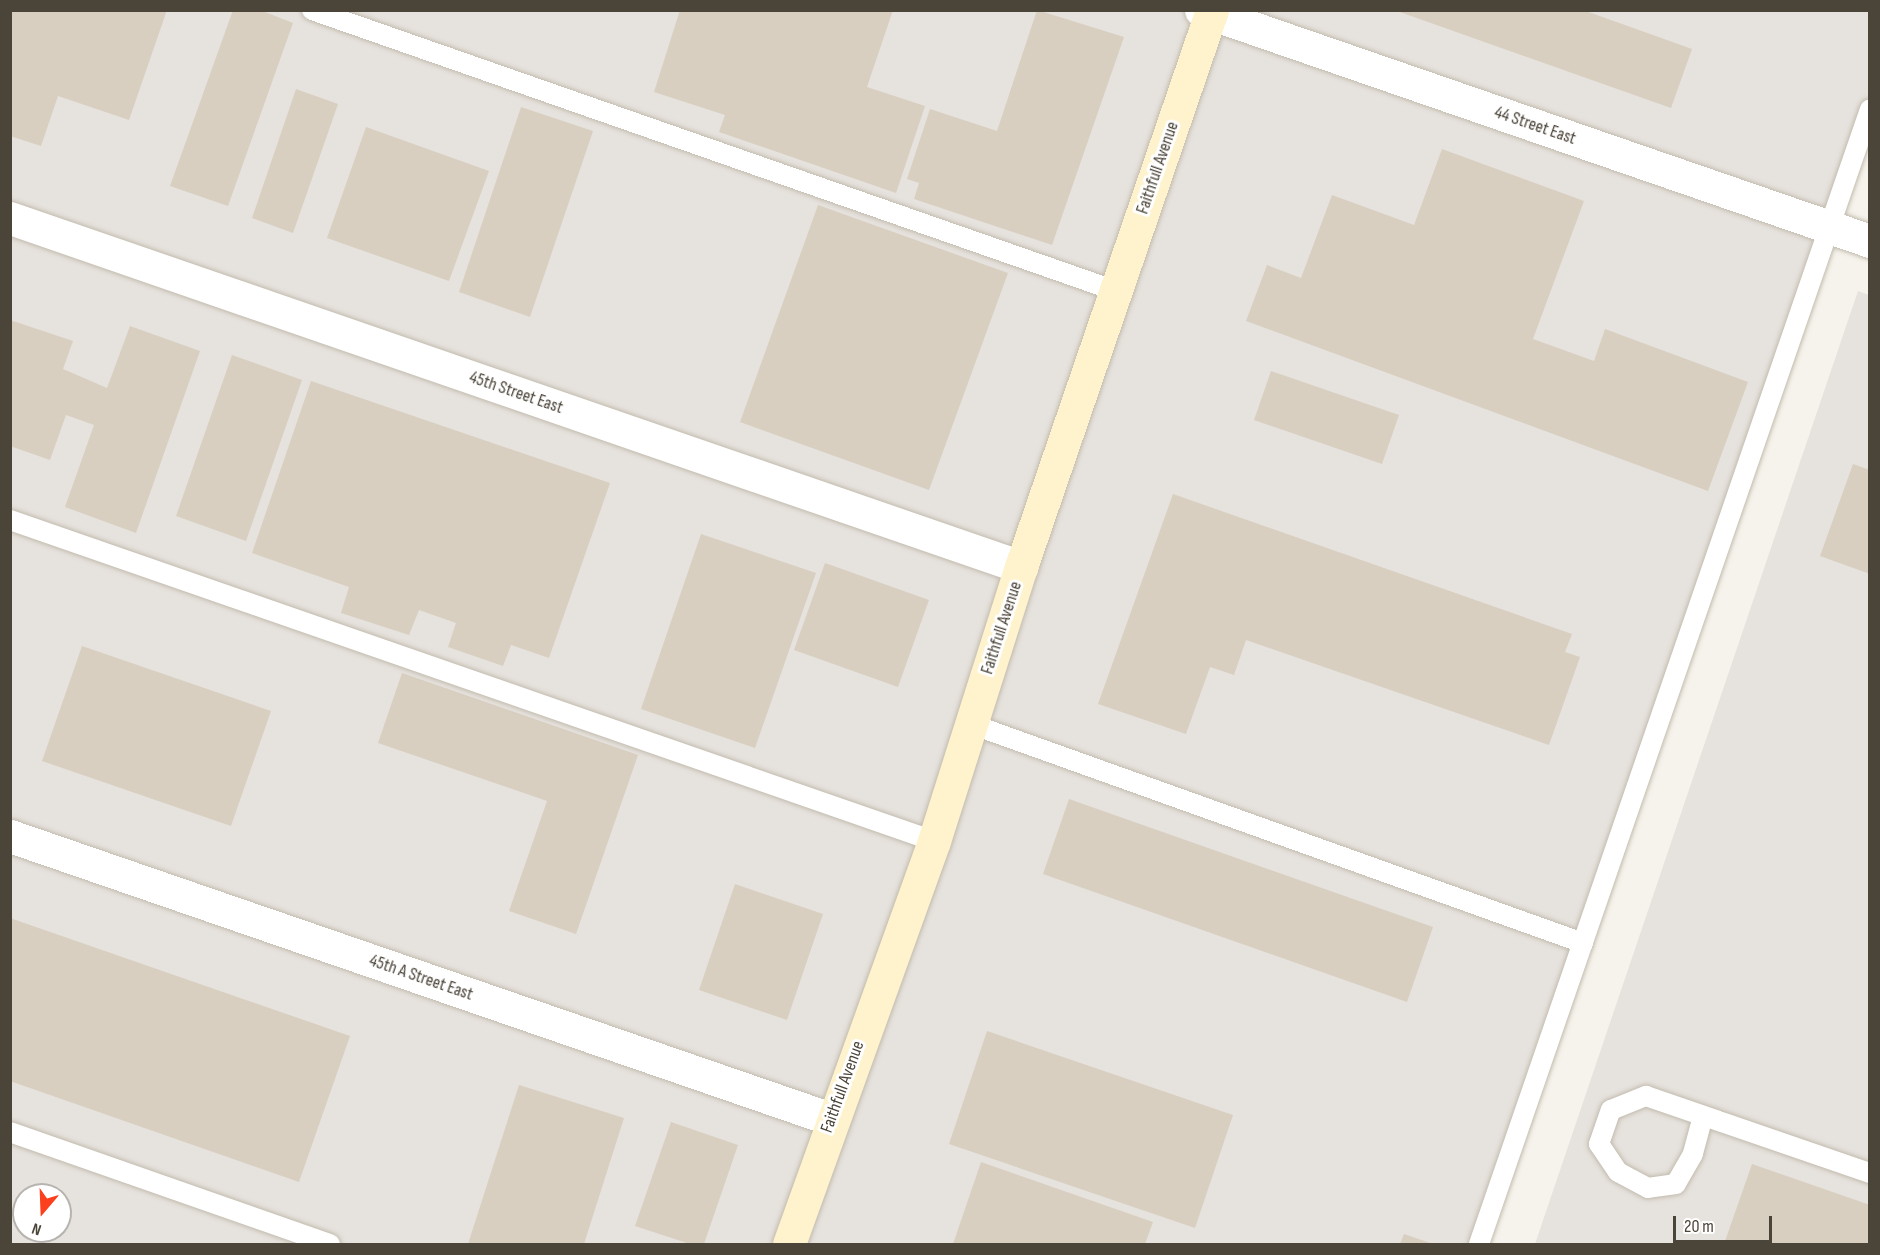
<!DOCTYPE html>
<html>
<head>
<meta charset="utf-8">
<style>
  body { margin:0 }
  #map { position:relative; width:1880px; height:1255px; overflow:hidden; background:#f6f3ec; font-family:"Sofia Sans Condensed",sans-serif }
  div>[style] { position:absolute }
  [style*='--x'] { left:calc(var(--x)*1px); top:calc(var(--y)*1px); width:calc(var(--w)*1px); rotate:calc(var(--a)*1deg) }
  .industrial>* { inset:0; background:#e6e2dd }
  .building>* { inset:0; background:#d8cfc1 }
  .roads { filter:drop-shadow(0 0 2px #c2bbae) drop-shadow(0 0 2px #c2bbae) }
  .lane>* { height:20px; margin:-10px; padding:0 10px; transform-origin:10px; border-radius:10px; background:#fff }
  .street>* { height:33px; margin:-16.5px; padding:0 16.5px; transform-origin:16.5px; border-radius:16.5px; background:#fff }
  .secondary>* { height:33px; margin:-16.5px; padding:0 16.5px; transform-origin:16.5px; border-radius:16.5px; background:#fff3cd }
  span { translate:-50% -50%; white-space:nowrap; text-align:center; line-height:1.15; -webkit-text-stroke:6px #fff; paint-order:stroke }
  .street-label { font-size:18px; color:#4b4439 }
  .frame { position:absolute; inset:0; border:12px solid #4b4439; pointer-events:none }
  .north { position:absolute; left:12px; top:1183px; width:60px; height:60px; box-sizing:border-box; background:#fff; border:2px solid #b7b4b0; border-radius:50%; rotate:199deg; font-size:16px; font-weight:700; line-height:24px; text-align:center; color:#4b4439 }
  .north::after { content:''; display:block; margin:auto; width:21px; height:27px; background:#fc3f1d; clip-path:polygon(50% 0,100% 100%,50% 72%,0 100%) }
  .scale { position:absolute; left:1673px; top:1216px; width:99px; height:27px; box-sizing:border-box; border:3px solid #4b4439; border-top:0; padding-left:8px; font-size:18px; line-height:21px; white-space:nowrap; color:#4b4439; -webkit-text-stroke:4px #fff; paint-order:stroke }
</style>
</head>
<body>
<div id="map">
  <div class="industrial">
    <i style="clip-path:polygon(evenodd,10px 11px,1869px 11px,1869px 111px,1479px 1244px,11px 1244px,10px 11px,24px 1195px,60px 1195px,60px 1231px,24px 1231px,24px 1195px)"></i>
    <i style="clip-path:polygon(1858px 291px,1869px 295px,1869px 1244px,1535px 1244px)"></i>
  </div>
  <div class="building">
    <i style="clip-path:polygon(10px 10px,167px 10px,129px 120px,58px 96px,41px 146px,10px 136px)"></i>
    <i style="clip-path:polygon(233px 10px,260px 10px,293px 23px,228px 206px,170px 186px)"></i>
    <i style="clip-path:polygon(680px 10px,893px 10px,867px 87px,925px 106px,896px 193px,719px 132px,725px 115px,654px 92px)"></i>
    <i style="clip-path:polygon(1037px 10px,1124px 37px,1052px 245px,914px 199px,919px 183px,907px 179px,930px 109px,997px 131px)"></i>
    <i style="clip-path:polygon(1583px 10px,1692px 49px,1671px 108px,1397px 11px)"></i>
    <i style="clip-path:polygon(296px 89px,338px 104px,293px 233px,252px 218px)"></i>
    <i style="clip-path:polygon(521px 107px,593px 131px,530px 317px,459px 292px)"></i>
    <i style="clip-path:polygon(366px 127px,489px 171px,449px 281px,327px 238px)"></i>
    <i style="clip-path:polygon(1442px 149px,1584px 201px,1533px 339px,1594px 361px,1605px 329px,1748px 382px,1708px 491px,1246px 321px,1267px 265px,1301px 278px,1332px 195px,1414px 225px)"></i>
    <i style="clip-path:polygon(818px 205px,1008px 273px,929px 490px,740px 422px)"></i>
    <i style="clip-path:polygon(10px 320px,73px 341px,63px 369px,107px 388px,130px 326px,200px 351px,136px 533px,65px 507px,94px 425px,66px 415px,50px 460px,10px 446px)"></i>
    <i style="clip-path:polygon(232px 355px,302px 380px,246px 541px,176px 516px)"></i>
    <i style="clip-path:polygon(1271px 371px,1399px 415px,1382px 464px,1254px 420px)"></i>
    <i style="clip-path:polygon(311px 381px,610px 483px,549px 658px,511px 645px,503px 666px,448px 647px,456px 623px,419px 610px,409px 635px,341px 613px,349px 587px,252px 553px)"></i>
    <i style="clip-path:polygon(1853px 464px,1870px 470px,1870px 574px,1820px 556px)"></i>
    <i style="clip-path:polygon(1173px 494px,1572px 634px,1565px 652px,1580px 657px,1549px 745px,1246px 640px,1234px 675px,1210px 667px,1186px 734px,1098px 704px)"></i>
    <i style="clip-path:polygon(701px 534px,816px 573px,755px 748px,641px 709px)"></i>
    <i style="clip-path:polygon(825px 563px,929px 600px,898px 687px,794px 650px)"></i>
    <i style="clip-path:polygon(82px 646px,271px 711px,231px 826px,42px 761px)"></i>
    <i style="clip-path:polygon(402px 673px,638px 755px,576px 934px,509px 911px,547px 801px,378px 743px)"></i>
    <i style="clip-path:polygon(1069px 799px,1433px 927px,1407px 1002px,1043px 874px)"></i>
    <i style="clip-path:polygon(735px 884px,823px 914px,787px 1020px,699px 990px)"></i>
    <i style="clip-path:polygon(10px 918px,350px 1036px,299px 1182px,10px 1081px)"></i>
    <i style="clip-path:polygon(987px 1031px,1233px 1115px,1195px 1228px,949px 1144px)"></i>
    <i style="clip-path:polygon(519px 1085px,624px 1118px,584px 1244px,468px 1244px)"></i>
    <i style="clip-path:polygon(671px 1122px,738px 1145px,704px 1244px,690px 1244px,635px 1226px)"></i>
    <i style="clip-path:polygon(981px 1162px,1153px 1222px,1145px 1244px,953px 1244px)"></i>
    <i style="clip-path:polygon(1752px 1164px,1870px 1205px,1870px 1244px,1724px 1244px)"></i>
    <i style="clip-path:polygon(1404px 1234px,1433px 1244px,1400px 1244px)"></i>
  </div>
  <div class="roads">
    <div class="lane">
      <i style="--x:312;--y:10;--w:852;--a:19.26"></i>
      <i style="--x:10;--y:520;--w:978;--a:19.16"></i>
      <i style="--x:971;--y:724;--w:650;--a:19.69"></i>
      <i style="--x:1703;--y:1116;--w:39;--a:105"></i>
      <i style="--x:1693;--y:1154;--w:34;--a:120"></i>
      <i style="--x:1676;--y:1184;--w:28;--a:172"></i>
      <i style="--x:1648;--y:1188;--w:34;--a:-152"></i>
      <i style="--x:1618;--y:1172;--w:34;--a:-124"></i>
      <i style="--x:1599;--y:1144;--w:36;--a:-71"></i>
      <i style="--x:1611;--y:1110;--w:38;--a:-22"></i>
      <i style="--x:1646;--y:1096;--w:237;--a:19"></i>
      <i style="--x:10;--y:1132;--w:339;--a:19.3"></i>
      <i style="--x:1479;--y:1244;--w:1200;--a:-70.99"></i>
    </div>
    <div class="street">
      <i style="--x:1201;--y:10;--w:708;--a:19.05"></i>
      <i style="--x:10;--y:218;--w:1070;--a:19.04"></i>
      <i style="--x:10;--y:836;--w:868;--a:19.02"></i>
    </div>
    <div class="secondary">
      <i style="--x:789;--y:1244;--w:428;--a:-70.2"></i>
      <i style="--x:934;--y:841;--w:287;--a:-72.4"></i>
      <i style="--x:1021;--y:567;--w:589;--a:-71.07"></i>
    </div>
  </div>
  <div class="street-label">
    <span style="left:1535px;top:126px;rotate:19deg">44 Street East</span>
    <span style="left:1158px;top:168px;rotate:-71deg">Faithfull Avenue</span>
    <span style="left:516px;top:393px;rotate:19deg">45th Street East</span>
    <span style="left:1002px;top:628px;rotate:-72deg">Faithfull Avenue</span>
    <span style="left:421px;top:978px;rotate:19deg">45th A Street East</span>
    <span style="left:843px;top:1087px;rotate:-70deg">Faithfull Avenue</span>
  </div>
  <div class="frame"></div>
  <div class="north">N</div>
  <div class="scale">20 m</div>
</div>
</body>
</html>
